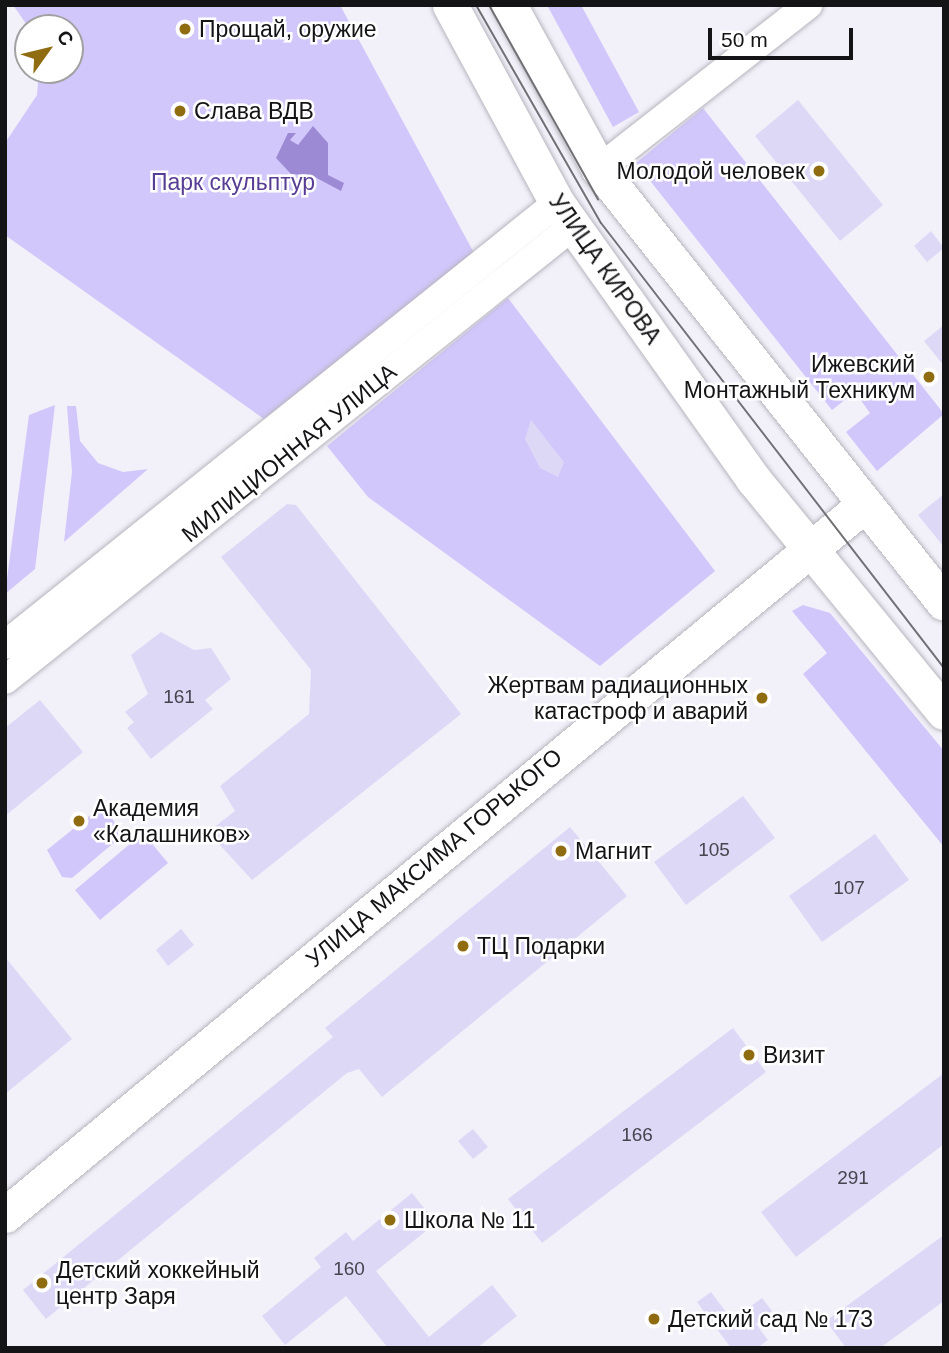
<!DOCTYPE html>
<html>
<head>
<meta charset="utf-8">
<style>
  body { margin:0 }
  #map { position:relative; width:949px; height:1353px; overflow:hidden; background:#f2f0f9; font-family:Helvetica,sans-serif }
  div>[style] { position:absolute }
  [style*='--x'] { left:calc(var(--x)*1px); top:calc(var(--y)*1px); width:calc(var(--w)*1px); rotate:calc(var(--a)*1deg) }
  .green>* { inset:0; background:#d2c7fb }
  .water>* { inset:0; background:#9c8ad4 }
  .building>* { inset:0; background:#ded8f7 }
  .roads { filter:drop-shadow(0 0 2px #b7b5be) drop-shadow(0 0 2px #b7b5be) }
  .minor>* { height:28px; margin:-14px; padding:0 14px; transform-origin:14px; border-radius:14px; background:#fff }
  .major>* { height:35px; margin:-17.5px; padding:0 17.5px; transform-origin:17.5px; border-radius:17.5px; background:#fff }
  .tram>* { height:2px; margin:-1px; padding:0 1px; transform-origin:1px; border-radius:1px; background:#717075 }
  .dots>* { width:19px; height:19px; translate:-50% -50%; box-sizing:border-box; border:4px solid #fff; border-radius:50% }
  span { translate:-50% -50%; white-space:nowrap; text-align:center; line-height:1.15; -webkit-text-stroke:5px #fff; paint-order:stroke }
  .number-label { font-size:19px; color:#46444e }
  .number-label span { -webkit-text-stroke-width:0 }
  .poi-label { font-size:23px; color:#141316 }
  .left { translate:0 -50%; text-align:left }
  .right { translate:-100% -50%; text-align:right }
  .park-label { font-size:23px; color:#583d95 }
  .street-label { font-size:23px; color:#141316 }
  .frame { position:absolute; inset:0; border:7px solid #141316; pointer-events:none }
  .north { position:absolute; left:14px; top:14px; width:70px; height:70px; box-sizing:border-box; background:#fff; border:2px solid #a1a1a2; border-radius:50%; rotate:56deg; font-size:19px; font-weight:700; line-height:28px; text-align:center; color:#141316 }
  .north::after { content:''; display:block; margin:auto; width:24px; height:32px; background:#906c11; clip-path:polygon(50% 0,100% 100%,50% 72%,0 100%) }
  .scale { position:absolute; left:708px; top:28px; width:145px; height:32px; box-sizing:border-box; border:4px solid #141316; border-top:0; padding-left:9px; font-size:21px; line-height:24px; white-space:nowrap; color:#141316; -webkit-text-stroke:5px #fff; paint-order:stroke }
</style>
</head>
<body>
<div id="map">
  <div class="green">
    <i style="clip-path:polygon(13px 5px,340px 5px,474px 253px,264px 419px,5px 235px,5px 143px,37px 95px,39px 70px,70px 70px,70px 28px,29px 28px)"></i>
    <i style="clip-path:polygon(547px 5px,581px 5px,639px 112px,613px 127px)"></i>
    <i style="clip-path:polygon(703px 108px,944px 414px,877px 471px,846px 432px,870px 413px,855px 392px,832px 410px,636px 163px)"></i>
    <i style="clip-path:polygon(508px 298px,715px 571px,600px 666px,368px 497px,327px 446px)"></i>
    <i style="clip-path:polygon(55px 405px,35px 569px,5px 594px,29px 415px)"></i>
    <i style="clip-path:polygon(67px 406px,76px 406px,80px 441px,98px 463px,123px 472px,148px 469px,64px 542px,72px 472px)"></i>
    <i style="clip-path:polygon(803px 605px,830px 613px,944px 751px,944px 847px,803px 674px,827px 653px,792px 611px)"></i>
    <i style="clip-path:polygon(103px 805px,123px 835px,72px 878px,62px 877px,47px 850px)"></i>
    <i style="clip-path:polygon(143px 833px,168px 863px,100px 920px,75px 890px)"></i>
  </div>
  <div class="water">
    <i style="clip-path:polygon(313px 126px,328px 143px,328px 175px,344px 183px,341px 191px,313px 176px,291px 174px,276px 158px,288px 133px,296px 133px,290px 140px,298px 145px)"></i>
  </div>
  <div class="building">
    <i style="clip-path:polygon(798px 100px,883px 205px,840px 241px,755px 136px)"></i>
    <i style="clip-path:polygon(931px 231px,944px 248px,927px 262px,914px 246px)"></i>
    <i style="clip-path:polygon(944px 325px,944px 366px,924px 341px)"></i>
    <i style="clip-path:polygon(531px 420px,564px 462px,558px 477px,540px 468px,525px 439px)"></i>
    <i style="clip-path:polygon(944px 494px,944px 547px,918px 515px)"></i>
    <i style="clip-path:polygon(287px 504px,296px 505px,461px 714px,252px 880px,208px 832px,235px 811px,220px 786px,309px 714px,311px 670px,221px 557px)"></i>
    <i style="clip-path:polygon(161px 632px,194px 650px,211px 648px,231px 679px,205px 700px,213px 709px,151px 759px,127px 728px,134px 722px,125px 712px,148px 694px,131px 655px)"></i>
    <i style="clip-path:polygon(40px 700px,83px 752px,5px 816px,5px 728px)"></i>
    <i style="clip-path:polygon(743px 796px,775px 838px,686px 905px,654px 862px)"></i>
    <i style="clip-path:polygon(570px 827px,627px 896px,382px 1097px,359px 1069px,347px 1073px,46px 1319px,23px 1290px,333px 1037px,325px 1028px)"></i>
    <i style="clip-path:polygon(875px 834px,909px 880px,822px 942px,789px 896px)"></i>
    <i style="clip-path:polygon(181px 929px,194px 945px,168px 966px,156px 950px)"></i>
    <i style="clip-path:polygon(5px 957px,72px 1039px,5px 1094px)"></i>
    <i style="clip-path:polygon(733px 1028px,766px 1072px,542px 1243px,508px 1199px)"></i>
    <i style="clip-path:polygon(944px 1073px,944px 1144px,796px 1257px,761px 1212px)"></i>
    <i style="clip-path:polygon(473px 1129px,488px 1147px,473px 1159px,458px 1141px)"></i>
    <i style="clip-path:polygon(412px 1193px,436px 1223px,376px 1271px,429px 1337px,492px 1285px,517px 1316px,477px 1348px,388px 1348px,346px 1296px,285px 1345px,262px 1316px,321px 1267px,314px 1258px,346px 1232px,353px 1241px)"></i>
    <i style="clip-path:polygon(944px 1235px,944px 1301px,880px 1348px,846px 1348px,826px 1321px)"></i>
    <i style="clip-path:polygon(711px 1292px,732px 1320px,762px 1298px,772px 1311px,756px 1324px,768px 1340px,757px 1348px,731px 1348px,697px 1302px)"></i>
  </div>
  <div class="roads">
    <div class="minor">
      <i style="--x:599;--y:169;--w:266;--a:-38.1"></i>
      <i style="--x:5;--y:645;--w:707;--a:-38.69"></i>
      <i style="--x:5;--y:680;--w:727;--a:-38.64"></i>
    </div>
    <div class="major">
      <i style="--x:450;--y:5;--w:225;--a:61.6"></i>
      <i style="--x:557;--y:203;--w:339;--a:54.6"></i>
      <i style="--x:753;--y:479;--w:301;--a:50.7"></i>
      <i style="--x:509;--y:5;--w:187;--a:61.2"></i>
      <i style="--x:599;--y:169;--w:554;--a:51.52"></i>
      <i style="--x:5;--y:1215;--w:1116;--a:-39.58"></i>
    </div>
  </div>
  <div class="tram">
    <i style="--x:476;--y:5;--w:251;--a:60.2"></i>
    <i style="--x:601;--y:223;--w:562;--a:52.38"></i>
    <i style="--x:489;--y:5;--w:223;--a:60.7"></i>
  </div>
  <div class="dots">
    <i style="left:185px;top:29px;background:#906c11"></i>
    <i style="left:180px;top:111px;background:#906c11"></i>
    <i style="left:819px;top:171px;background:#906c11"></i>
    <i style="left:929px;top:377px;background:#906c11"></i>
    <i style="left:762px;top:698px;background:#906c11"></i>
    <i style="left:79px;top:821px;background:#906c11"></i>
    <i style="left:561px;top:851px;background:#906c11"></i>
    <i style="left:463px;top:946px;background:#906c11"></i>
    <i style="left:749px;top:1055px;background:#906c11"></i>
    <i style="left:390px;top:1220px;background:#906c11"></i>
    <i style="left:42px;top:1283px;background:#906c11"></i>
    <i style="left:654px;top:1319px;background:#906c11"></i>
  </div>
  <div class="number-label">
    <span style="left:179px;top:697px">161</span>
    <span style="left:714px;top:850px">105</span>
    <span style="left:849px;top:888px">107</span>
    <span style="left:637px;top:1135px">166</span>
    <span style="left:853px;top:1178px">291</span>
    <span style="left:349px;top:1269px">160</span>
  </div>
  <div class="poi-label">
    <span class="left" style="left:199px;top:29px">Прощай, оружие</span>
    <span class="left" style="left:194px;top:111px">Слава ВДВ</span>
    <span class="right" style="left:805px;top:171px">Молодой человек</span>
    <span class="right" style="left:915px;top:377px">Ижевский<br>Монтажный Техникум</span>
    <span class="right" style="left:748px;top:698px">Жертвам радиационных<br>катастроф и аварий</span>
    <span class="left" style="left:93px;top:821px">Академия<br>«Калашников»</span>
    <span class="left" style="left:575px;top:851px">Магнит</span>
    <span class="left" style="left:477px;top:946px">ТЦ Подарки</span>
    <span class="left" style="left:763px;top:1055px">Визит</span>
    <span class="left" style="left:404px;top:1220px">Школа № 11</span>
    <span class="left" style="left:56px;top:1283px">Детский хоккейный<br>центр Заря</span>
    <span class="left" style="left:668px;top:1319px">Детский сад № 173</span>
  </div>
  <div class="park-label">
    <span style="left:233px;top:182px">Парк скульптур</span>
  </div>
  <div class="street-label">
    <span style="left:605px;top:269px;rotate:55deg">УЛИЦА КИРОВА</span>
    <span style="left:289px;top:453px;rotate:-39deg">МИЛИЦИОННАЯ УЛИЦА</span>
    <span style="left:434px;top:858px;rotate:-40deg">УЛИЦА МАКСИМА ГОРЬКОГО</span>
  </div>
  <div class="frame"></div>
  <div class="north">С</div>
  <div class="scale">50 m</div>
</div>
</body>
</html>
